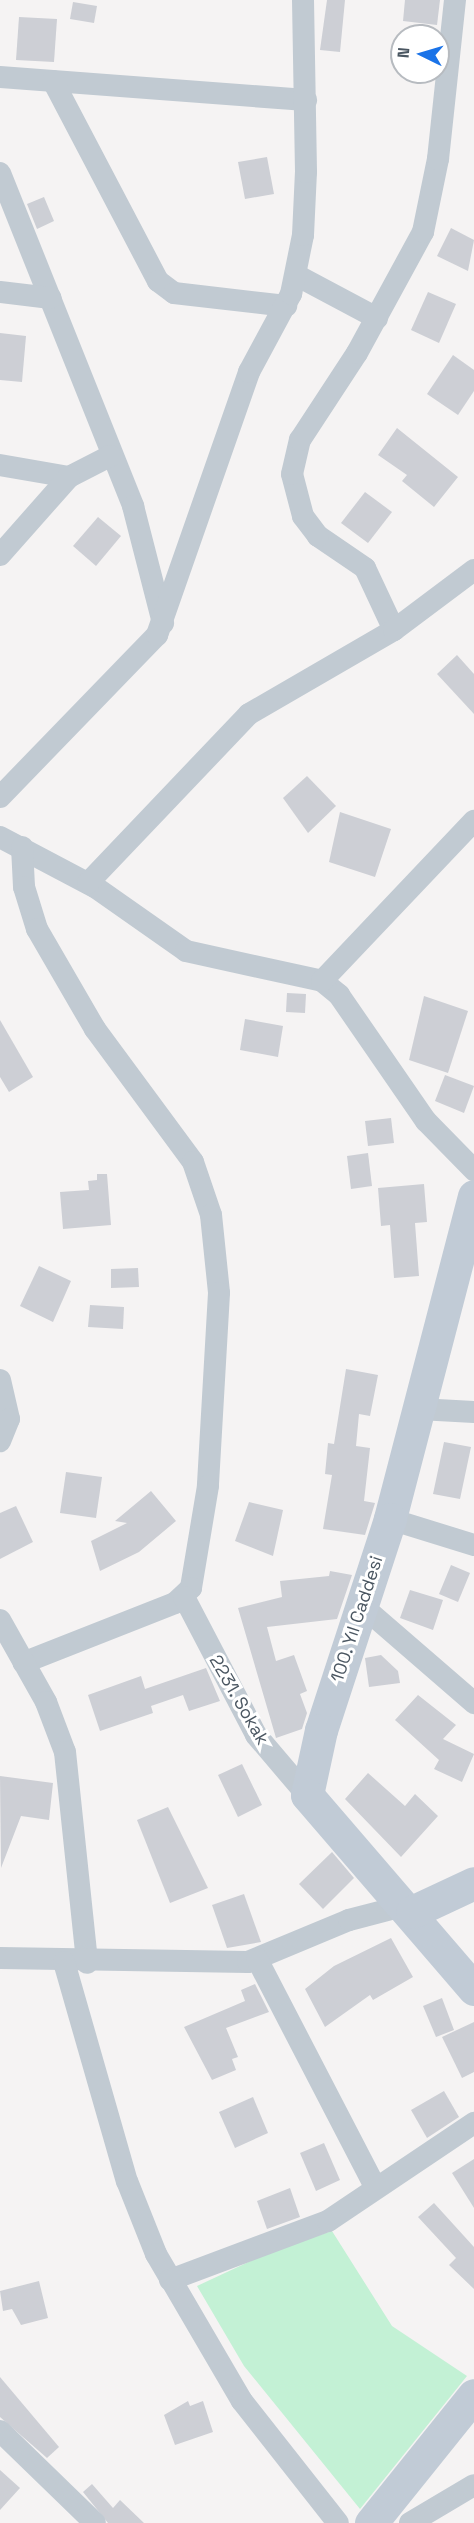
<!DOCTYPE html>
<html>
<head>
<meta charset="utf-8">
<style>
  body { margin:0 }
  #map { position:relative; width:474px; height:2523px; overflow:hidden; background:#f5f3f3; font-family:"Space Grotesk",sans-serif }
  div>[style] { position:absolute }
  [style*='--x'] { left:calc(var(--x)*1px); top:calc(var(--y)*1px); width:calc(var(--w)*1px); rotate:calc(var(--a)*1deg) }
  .green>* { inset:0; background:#c3f1d5 }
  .building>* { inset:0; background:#cdcfd5 }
  .street>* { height:22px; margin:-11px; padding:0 11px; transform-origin:11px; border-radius:11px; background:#c1cad2 }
  .secondary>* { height:33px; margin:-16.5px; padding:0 16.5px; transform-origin:16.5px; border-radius:16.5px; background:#c1cbd6 }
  span { translate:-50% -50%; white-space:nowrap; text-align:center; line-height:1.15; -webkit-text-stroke:6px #fff; paint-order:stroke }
  .street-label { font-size:18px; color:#4a5661 }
  .north { position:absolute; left:390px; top:24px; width:60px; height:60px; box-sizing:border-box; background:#fff; border:2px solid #b7bbc0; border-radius:50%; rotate:275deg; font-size:16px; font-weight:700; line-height:24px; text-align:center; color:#4a5661 }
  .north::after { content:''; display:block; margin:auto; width:21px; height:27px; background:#1a73e8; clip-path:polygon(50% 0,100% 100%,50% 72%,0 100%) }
</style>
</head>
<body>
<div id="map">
  <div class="green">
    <i style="clip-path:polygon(332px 2231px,392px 2326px,467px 2376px,360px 2509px,244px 2366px,197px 2286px,274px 2250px)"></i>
  </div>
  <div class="building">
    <i style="clip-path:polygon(327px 0,345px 0,340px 52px,320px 50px)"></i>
    <i style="clip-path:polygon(405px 0,440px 0,437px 25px,403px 21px)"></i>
    <i style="clip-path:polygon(73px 2px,97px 6px,94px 23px,70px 19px)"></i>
    <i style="clip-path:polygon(19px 17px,57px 19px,54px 62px,16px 60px)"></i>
    <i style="clip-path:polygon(267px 157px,274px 194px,245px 199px,238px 162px)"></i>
    <i style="clip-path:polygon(44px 197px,54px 221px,37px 229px,27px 204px)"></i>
    <i style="clip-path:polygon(451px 228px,474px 240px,468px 271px,437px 256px)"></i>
    <i style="clip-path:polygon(428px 292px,456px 304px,439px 343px,411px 330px)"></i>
    <i style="clip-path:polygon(0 333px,26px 336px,22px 382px,0 380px)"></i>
    <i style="clip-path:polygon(453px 355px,474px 370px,474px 391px,458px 415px,427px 394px)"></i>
    <i style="clip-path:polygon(397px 428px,458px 477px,434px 507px,402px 481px,407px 475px,378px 455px)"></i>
    <i style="clip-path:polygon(365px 492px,392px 512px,368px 543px,341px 523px)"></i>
    <i style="clip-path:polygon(98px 517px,121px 536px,96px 566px,73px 546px)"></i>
    <i style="clip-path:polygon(457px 655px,474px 674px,474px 714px,437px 674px)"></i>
    <i style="clip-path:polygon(307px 776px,336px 806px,308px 833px,283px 798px)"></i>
    <i style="clip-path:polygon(340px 812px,391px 829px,375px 877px,329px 862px)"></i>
    <i style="clip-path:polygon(287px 993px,306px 994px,305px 1013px,286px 1012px)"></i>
    <i style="clip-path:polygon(424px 996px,468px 1011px,448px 1073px,409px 1060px)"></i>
    <i style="clip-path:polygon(245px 1019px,283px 1026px,278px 1057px,240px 1050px)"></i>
    <i style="clip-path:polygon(0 1020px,33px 1077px,9px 1092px,0 1077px)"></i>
    <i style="clip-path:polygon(445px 1075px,474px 1086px,464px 1113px,435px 1101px)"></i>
    <i style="clip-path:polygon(391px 1118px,394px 1143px,368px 1146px,365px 1121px)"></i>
    <i style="clip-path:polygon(368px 1153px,372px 1186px,351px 1189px,347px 1156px)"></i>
    <i style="clip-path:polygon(97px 1174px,107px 1174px,111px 1225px,63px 1229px,60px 1192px,89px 1190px,88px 1181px,97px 1180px)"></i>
    <i style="clip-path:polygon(424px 1184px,427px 1222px,415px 1223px,419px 1276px,394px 1278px,390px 1225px,381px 1226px,378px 1188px)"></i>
    <i style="clip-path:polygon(39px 1266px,71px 1281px,53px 1322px,20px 1306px)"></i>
    <i style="clip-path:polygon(138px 1268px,139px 1287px,111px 1288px,111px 1269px)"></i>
    <i style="clip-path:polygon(90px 1305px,124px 1307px,123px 1329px,88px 1327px)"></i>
    <i style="clip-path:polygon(346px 1369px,378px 1375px,370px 1416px,359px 1414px,356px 1446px,370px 1448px,364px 1501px,375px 1503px,365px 1535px,323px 1529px,332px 1475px,325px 1474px,328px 1443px,334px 1444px)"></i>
    <i style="clip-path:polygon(444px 1442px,471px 1447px,460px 1499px,433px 1494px)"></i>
    <i style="clip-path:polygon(66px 1472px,102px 1477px,96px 1518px,60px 1513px)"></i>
    <i style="clip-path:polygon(151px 1491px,176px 1521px,139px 1552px,100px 1571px,91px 1541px,127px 1523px,115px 1521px)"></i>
    <i style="clip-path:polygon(249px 1502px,283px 1510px,273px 1556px,235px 1541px)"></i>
    <i style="clip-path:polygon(16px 1506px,33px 1542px,0 1559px,0 1513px)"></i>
    <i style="clip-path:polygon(451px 1565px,470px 1573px,458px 1602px,439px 1594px)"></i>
    <i style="clip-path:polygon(330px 1571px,352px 1575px,337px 1619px,267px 1627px,276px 1661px,294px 1655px,307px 1691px,300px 1694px,307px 1713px,302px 1729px,276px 1738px,238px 1608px,282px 1597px,280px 1581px,329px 1576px)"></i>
    <i style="clip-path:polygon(410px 1590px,443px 1600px,433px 1630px,400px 1618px)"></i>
    <i style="clip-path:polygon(381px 1655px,398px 1671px,400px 1683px,369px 1687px,365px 1658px)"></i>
    <i style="clip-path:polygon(206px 1668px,220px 1701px,189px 1711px,183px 1695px,151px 1706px,153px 1713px,100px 1731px,88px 1695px,141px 1676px,145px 1689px)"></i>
    <i style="clip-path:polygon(418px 1695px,456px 1725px,443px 1739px,474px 1754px,462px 1782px,434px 1769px,439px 1760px,395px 1720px)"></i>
    <i style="clip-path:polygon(242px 1764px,262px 1805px,238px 1817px,218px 1775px)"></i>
    <i style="clip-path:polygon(368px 1773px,405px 1806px,415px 1794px,438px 1816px,401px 1857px,345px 1799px)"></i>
    <i style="clip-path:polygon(0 1776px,53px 1783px,49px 1820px,21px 1816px,1px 1868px)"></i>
    <i style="clip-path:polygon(168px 1807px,208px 1888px,170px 1903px,137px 1820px)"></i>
    <i style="clip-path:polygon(332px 1852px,354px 1878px,323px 1909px,299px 1884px)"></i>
    <i style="clip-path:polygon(244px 1894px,261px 1942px,227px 1948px,212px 1905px)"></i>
    <i style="clip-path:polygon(391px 1938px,413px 1977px,373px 2000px,370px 1995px,325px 2027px,305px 1989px,334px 1966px)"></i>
    <i style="clip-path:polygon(255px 1984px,269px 2012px,226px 2028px,238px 2057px,232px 2059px,236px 2070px,212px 2080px,184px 2027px,245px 2001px,241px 1990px)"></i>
    <i style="clip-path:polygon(442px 1998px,454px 2030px,436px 2037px,423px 2006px)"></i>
    <i style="clip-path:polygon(474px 2022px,474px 2072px,462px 2078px,442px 2037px)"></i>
    <i style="clip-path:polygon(444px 2091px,459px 2117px,427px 2138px,411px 2110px)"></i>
    <i style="clip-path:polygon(253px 2097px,268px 2133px,235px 2148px,219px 2112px)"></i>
    <i style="clip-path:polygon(324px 2143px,340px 2180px,316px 2191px,300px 2153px)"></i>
    <i style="clip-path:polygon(474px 2159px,474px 2208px,452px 2173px)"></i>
    <i style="clip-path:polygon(290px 2188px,300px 2217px,267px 2229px,257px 2201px)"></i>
    <i style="clip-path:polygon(434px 2203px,474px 2247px,474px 2289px,449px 2265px,456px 2258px,418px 2217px)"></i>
    <i style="clip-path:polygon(39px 2281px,48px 2318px,21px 2325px,12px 2309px,3px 2311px,0 2291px)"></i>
    <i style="clip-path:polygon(0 2377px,59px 2447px,47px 2458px,0 2417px)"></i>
    <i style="clip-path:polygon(188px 2401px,190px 2406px,203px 2401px,213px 2432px,175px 2445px,164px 2415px)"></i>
    <i style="clip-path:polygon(0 2470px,20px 2488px,0 2510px)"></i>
    <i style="clip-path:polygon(92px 2484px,113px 2508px,120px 2500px,144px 2523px,108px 2523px,83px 2492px)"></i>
  </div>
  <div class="street">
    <i style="--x:0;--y:77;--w:307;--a:4.3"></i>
    <i style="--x:53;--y:81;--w:226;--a:62.3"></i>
    <i style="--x:158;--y:281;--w:20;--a:37"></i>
    <i style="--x:174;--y:293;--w:113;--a:6.6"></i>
    <i style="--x:0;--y:173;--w:359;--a:68.2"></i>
    <i style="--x:133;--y:506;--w:121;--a:75.6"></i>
    <i style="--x:296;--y:275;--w:92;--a:28"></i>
    <i style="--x:0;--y:292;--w:51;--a:6.7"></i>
    <i style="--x:0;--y:465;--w:70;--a:9.9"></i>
    <i style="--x:69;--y:477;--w:46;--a:-27.1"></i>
    <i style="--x:0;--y:555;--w:104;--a:-48.5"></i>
    <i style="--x:394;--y:630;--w:68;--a:-115.1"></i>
    <i style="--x:365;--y:568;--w:57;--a:-145.8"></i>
    <i style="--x:318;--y:536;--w:25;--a:-127"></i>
    <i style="--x:303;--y:516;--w:43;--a:-104.7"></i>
    <i style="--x:292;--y:474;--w:35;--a:-77"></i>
    <i style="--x:300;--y:440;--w:104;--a:-56.8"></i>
    <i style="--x:357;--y:353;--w:138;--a:-61.4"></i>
    <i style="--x:423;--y:232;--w:75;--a:-78.4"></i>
    <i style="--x:438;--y:159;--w:160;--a:-83.9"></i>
    <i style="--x:0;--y:797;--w:226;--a:-45.9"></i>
    <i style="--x:157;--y:635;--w:279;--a:-70.7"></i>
    <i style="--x:249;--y:372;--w:89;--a:-61.7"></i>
    <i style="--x:291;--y:294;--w:60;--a:-78.5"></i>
    <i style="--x:303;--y:235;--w:63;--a:-87.3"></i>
    <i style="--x:306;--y:172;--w:172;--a:-91"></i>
    <i style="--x:0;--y:837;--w:107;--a:27.8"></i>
    <i style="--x:95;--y:887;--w:111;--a:35.1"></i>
    <i style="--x:186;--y:951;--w:139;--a:12.4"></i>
    <i style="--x:322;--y:981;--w:22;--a:39"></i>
    <i style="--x:339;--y:995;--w:153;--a:55.4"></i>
    <i style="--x:426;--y:1121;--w:69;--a:45.6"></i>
    <i style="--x:22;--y:847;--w:40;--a:87.1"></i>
    <i style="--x:24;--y:887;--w:44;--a:72.8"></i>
    <i style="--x:37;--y:929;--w:116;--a:59.9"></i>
    <i style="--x:95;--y:1029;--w:165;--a:53.6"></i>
    <i style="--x:193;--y:1162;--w:56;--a:71.2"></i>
    <i style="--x:211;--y:1215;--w:78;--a:84.1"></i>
    <i style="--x:219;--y:1293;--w:193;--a:93.3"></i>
    <i style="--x:208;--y:1486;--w:103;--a:99.5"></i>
    <i style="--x:191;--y:1588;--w:22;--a:137"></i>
    <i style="--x:175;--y:1603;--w:163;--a:158.5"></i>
    <i style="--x:88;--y:883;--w:233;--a:-46.4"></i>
    <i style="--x:249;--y:714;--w:168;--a:-30.1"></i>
    <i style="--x:394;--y:630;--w:100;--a:-36.9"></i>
    <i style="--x:322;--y:981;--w:221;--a:-46.5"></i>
    <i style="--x:0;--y:1380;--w:40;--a:77"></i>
    <i style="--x:9;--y:1419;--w:24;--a:112"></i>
    <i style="--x:419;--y:1409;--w:55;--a:3.1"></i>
    <i style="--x:390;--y:1519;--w:88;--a:17.2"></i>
    <i style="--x:184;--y:1597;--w:156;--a:62.4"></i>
    <i style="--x:256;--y:1735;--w:79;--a:49.6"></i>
    <i style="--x:361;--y:1605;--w:150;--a:40.9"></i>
    <i style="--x:0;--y:1620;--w:94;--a:60.7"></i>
    <i style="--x:46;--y:1702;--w:53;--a:69.2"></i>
    <i style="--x:65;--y:1752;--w:212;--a:84"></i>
    <i style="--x:0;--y:1958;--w:248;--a:0.9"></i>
    <i style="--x:248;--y:1962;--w:109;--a:-22.6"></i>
    <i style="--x:349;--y:1920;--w:59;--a:-14.7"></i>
    <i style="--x:257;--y:1959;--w:257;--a:62.6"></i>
    <i style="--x:64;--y:1962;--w:228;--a:74"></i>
    <i style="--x:127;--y:2181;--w:79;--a:68.3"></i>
    <i style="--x:156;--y:2254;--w:170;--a:59.7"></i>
    <i style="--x:242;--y:2401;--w:155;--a:51.8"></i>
    <i style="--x:170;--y:2280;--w:169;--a:-20.5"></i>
    <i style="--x:328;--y:2221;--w:176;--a:-33.9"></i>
    <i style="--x:0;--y:2431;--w:132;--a:44.1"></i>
    <i style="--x:410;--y:2523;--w:74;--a:-30.7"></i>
  </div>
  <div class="secondary">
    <i style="--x:474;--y:1196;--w:334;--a:104.6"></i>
    <i style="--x:390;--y:1519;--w:222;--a:108.1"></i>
    <i style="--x:321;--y:1730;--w:66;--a:102.2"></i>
    <i style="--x:307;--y:1795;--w:256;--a:49.3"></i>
    <i style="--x:412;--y:1912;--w:68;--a:-25.1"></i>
    <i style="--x:371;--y:2523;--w:164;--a:-51.2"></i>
  </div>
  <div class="street-label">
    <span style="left:357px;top:1619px;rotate:-72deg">100. Yıl Caddesi</span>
    <span style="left:239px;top:1700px;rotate:60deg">2231. Sokak</span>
  </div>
  <div class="north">N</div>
</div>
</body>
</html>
